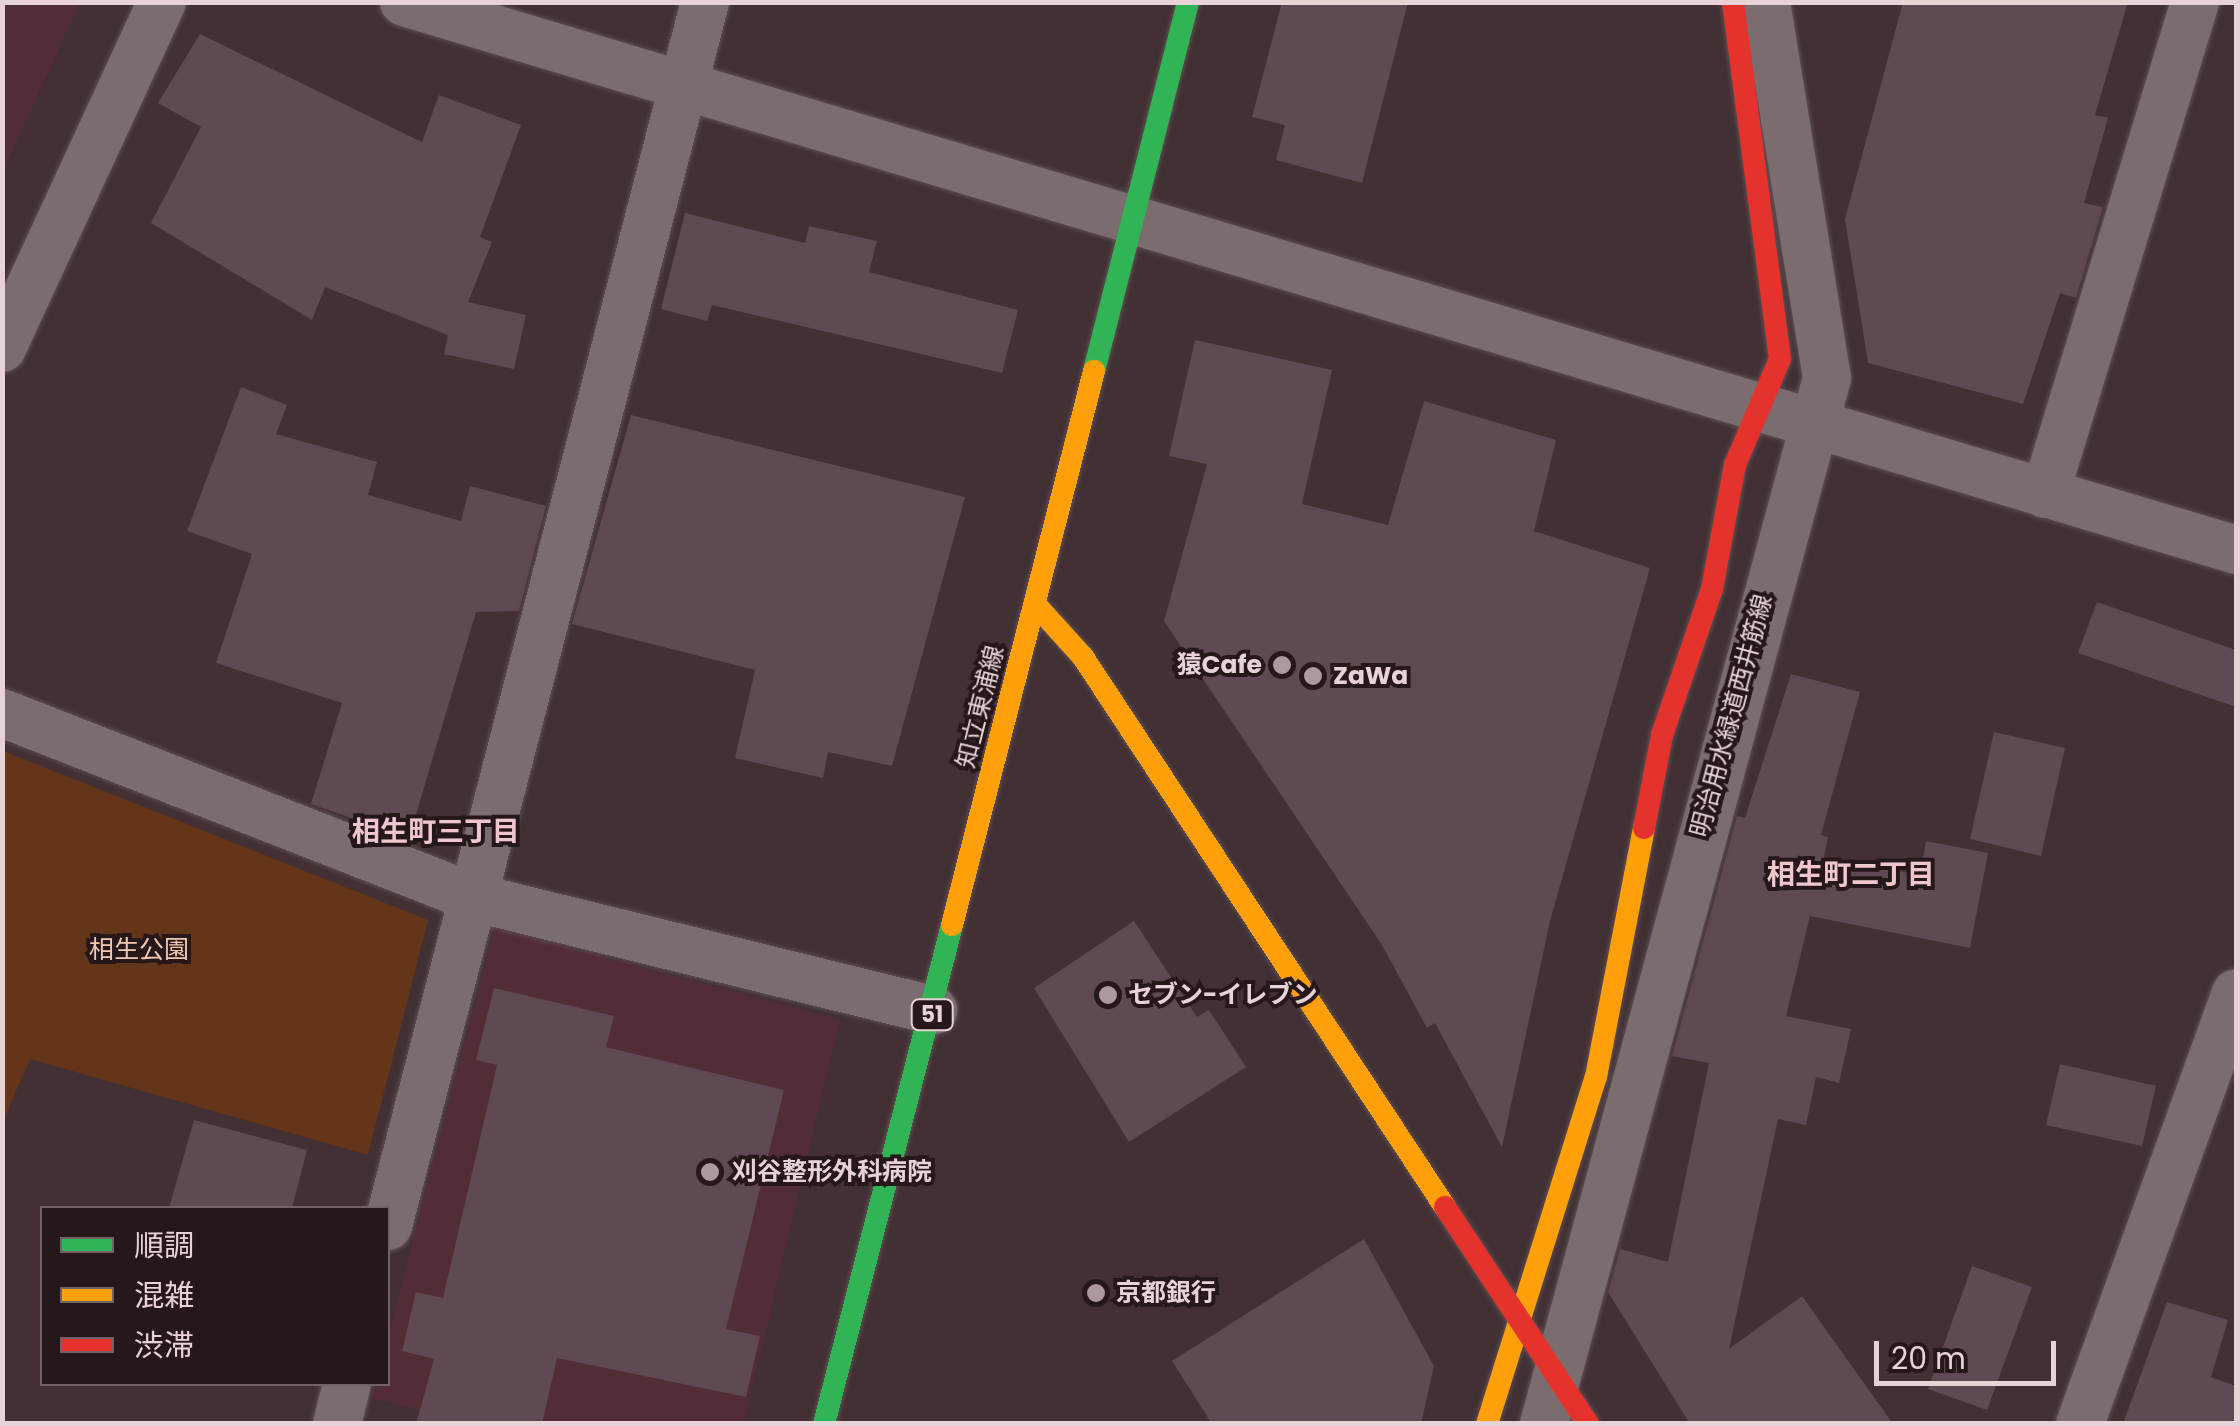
<!DOCTYPE html>
<html>
<head>
<meta charset="utf-8">
<style>
  body { margin:0 }
  #map { position:relative; width:2239px; height:1426px; overflow:hidden; background:#423034; font-family:Poppins,"Noto Sans JP",sans-serif }
  div>[style] { position:absolute }
  [style*='--x'] { left:calc(var(--x)*1px); top:calc(var(--y)*1px); width:calc(var(--w)*1px); rotate:calc(var(--a)*1deg) }
  .built>* { inset:0; background:#522d36 }
  .green>* { inset:0; background:#643518 }
  .building>* { inset:0; background:#5f4953 }
  .roads { filter:drop-shadow(0 0 2px #5d4e51) drop-shadow(0 0 2px #5d4e51) }
  .street>* { height:48px; margin:-24px; padding:0 24px; transform-origin:24px; border-radius:24px; background:#7a6c6f }
  .fast>* { height:22px; margin:-11px; padding:0 11px; transform-origin:11px; border-radius:11px; background:#30b455 }
  .slow>* { height:22px; margin:-11px; padding:0 11px; transform-origin:11px; border-radius:11px; background:#ff9f0a }
  .jam>* { height:22px; margin:-11px; padding:0 11px; transform-origin:11px; border-radius:11px; background:#e5322d }
  .dots>* { width:28px; height:28px; translate:-50% -50%; box-sizing:border-box; border:5px solid #26171a; border-radius:50% }
  span { translate:-50% -50%; white-space:nowrap; text-align:center; line-height:1.15; -webkit-text-stroke:8px #26171a; paint-order:stroke }
  .shield-label span { padding:2px 8px; background:#26171a; border:2px solid; border-radius:8px; -webkit-text-stroke-width:0 }
  .shield-label { font-size:22px; color:#e7d2d5; font-weight:700 }
  .poi-label { font-size:25px; color:#e7d2d5; font-weight:700 }
  .right { translate:-100% -50%; text-align:right }
  .left { translate:0 -50%; text-align:left }
  .street-label { font-size:25px; color:#e7d2d5 }
  .park-label { font-size:25px; color:#f2c8b1 }
  .neighbourhood-label { font-size:28px; color:#f0c6ce; font-weight:700 }
  .frame { position:absolute; inset:0; border:5px solid #e7d2d5; pointer-events:none }
  .legend { position:absolute; left:40px; top:1206px; width:350px; height:180px; box-sizing:border-box; background:#26171a; border:2px solid #736265; margin:0; padding:12px 18px; list-style:none; font-size:30px; color:#e7d2d5 }
  .legend li { display:flex; align-items:center; gap:20px; height:50px }
  .legend b { width:50px; border:2px solid #736265 }
  .scale { position:absolute; left:1874px; top:1341px; width:182px; height:45px; box-sizing:border-box; border:5px solid #e7d2d5; border-top:0; padding-left:12px; font-size:30px; line-height:35px; white-space:nowrap; color:#e7d2d5; -webkit-text-stroke:8px #26171a; paint-order:stroke }
</style>
</head>
<body>
<div id="map">
  <div class="built">
    <i style="clip-path:polygon(3px 2px,80px 3px,3px 171px,2px 3px)"></i>
    <i style="clip-path:polygon(495px 928px,840px 1020px,744px 1423px,468px 1423px,371px 1398px,375px 1384px,388px 1384px,388px 1335px)"></i>
  </div>
  <div class="green">
    <i style="clip-path:polygon(3px 751px,428px 920px,368px 1155px,30px 1059px,3px 1121px)"></i>
  </div>
  <div class="building">
    <i style="clip-path:polygon(1282px 2px,1408px 2px,1362px 183px,1276px 160px,1285px 125px,1252px 117px)"></i>
    <i style="clip-path:polygon(1903px 2px,2128px 2px,2095px 115px,2108px 118px,2084px 203px,2103px 207px,2076px 298px,2060px 293px,2023px 404px,1868px 363px,1845px 219px)"></i>
    <i style="clip-path:polygon(200px 34px,422px 142px,439px 95px,521px 125px,480px 237px,492px 242px,468px 302px,526px 315px,514px 369px,444px 354px,448px 335px,325px 287px,312px 320px,151px 223px,201px 127px,158px 103px)"></i>
    <i style="clip-path:polygon(685px 213px,805px 243px,809px 226px,877px 241px,869px 272px,1018px 310px,1002px 373px,712px 305px,707px 321px,661px 309px)"></i>
    <i style="clip-path:polygon(1195px 340px,1332px 370px,1302px 504px,1388px 525px,1424px 401px,1556px 440px,1534px 531px,1650px 568px,1550px 921px,1502px 1147px,1435px 1023px,1427px 1028px,1382px 945px,1164px 621px,1207px 464px,1169px 456px)"></i>
    <i style="clip-path:polygon(241px 387px,287px 405px,276px 434px,377px 462px,368px 495px,461px 521px,470px 486px,546px 506px,519px 611px,476px 612px,409px 838px,311px 804px,342px 703px,216px 663px,252px 554px,187px 531px)"></i>
    <i style="clip-path:polygon(631px 415px,965px 497px,892px 766px,828px 752px,823px 778px,735px 758px,755px 670px,572px 624px)"></i>
    <i style="clip-path:polygon(2097px 602px,2236px 650px,2236px 707px,2078px 653px)"></i>
    <i style="clip-path:polygon(1791px 674px,1860px 692px,1821px 835px,1828px 837px,1824px 857px,1920px 875px,1926px 841px,1988px 853px,1970px 948px,1810px 916px,1786px 1016px,1851px 1029px,1839px 1083px,1816px 1077px,1806px 1125px,1778px 1119px,1729px 1349px,1802px 1296px,1893px 1424px,1690px 1424px,1608px 1292px,1620px 1249px,1668px 1262px,1709px 1063px,1672px 1056px,1737px 816px,1745px 818px)"></i>
    <i style="clip-path:polygon(1994px 732px,2065px 748px,2041px 856px,1970px 839px)"></i>
    <i style="clip-path:polygon(1134px 921px,1197px 1017px,1209px 1010px,1246px 1067px,1129px 1142px,1034px 988px)"></i>
    <i style="clip-path:polygon(494px 988px,614px 1016px,606px 1047px,784px 1090px,726px 1329px,760px 1336px,746px 1397px,557px 1358px,542px 1424px,416px 1424px,434px 1359px,402px 1351px,416px 1292px,443px 1298px,497px 1065px,476px 1060px)"></i>
    <i style="clip-path:polygon(2060px 1064px,2156px 1086px,2142px 1146px,2046px 1125px)"></i>
    <i style="clip-path:polygon(194px 1120px,307px 1150px,292px 1208px,169px 1208px)"></i>
    <i style="clip-path:polygon(1364px 1239px,1434px 1366px,1421px 1424px,1212px 1424px,1172px 1361px)"></i>
    <i style="clip-path:polygon(1972px 1266px,2032px 1287px,1987px 1410px,1928px 1389px)"></i>
    <i style="clip-path:polygon(2167px 1302px,2228px 1320px,2211px 1377px,2236px 1386px,2236px 1424px,2123px 1424px)"></i>
  </div>
  <div class="roads">
    <div class="street">
      <i style="--x:404;--y:2;--w:1912;--a:16.65"></i>
      <i style="--x:2;--y:348;--w:381;--a:-65.2"></i>
      <i style="--x:2045;--y:494;--w:514;--a:-73.04"></i>
      <i style="--x:2;--y:713;--w:505;--a:21.38"></i>
      <i style="--x:472;--y:897;--w:475;--a:13.8"></i>
      <i style="--x:388;--y:1226;--w:1264;--a:-75.48"></i>
      <i style="--x:337;--y:1424;--w:41;--a:-76"></i>
      <i style="--x:1544;--y:1424;--w:1084;--a:-74.86"></i>
      <i style="--x:1827;--y:378;--w:381;--a:-99.2"></i>
      <i style="--x:2080;--y:1424;--w:458;--a:-70.1"></i>
    </div>
    <div class="fast">
      <i style="--x:1094;--y:371;--w:381;--a:-75.7"></i>
      <i style="--x:824;--y:1424;--w:515;--a:-75.61"></i>
    </div>
    <div class="slow">
      <i style="--x:1036;--y:605;--w:70;--a:47.9"></i>
      <i style="--x:1083;--y:657;--w:658;--a:56.65"></i>
      <i style="--x:952;--y:925;--w:572;--a:-75.62"></i>
      <i style="--x:1487;--y:1424;--w:364;--a:-72.6"></i>
      <i style="--x:1596;--y:1077;--w:254;--a:-79.1"></i>
    </div>
    <div class="jam">
      <i style="--x:1644;--y:828;--w:95;--a:-79"></i>
      <i style="--x:1662;--y:735;--w:154;--a:-71.1"></i>
      <i style="--x:1712;--y:589;--w:126;--a:-79.5"></i>
      <i style="--x:1735;--y:465;--w:115;--a:-67"></i>
      <i style="--x:1780;--y:359;--w:360;--a:-97.5"></i>
      <i style="--x:1445;--y:1207;--w:260;--a:56.6"></i>
    </div>
  </div>
  <div class="dots">
    <i style="left:1282px;top:665px;background:#ad999d"></i>
    <i style="left:1313px;top:676px;background:#ad999d"></i>
    <i style="left:1108px;top:995px;background:#ad999d"></i>
    <i style="left:710px;top:1172px;background:#ad999d"></i>
    <i style="left:1096px;top:1293px;background:#ad999d"></i>
  </div>
  <div class="shield-label">
    <span style="left:932px;top:1015px">51</span>
  </div>
  <div class="poi-label">
    <span class="right" style="left:1262px;top:665px">猿Cafe</span>
    <span class="left" style="left:1333px;top:676px">ZaWa</span>
    <span class="left" style="left:1128px;top:995px">セブン-イレブン</span>
    <span class="left" style="left:732px;top:1172px">刈谷整形外科病院</span>
    <span class="left" style="left:1116px;top:1293px">京都銀行</span>
  </div>
  <div class="street-label">
    <span style="left:981px;top:707px;rotate:-76deg">知立東浦線</span>
    <span style="left:1732px;top:716px;rotate:-75deg">明治用水緑道西井筋線</span>
  </div>
  <div class="park-label">
    <span style="left:139px;top:950px">相生公園</span>
  </div>
  <div class="neighbourhood-label">
    <span style="left:436px;top:832px">相生町三丁目</span>
    <span style="left:1851px;top:875px">相生町二丁目</span>
  </div>
  <div class="frame"></div>
  <ul class="legend">
  <li><b style="height:12px;background:#30b455"></b>順調</li>
  <li><b style="height:12px;background:#ff9f0a"></b>混雑</li>
  <li><b style="height:12px;background:#e5322d"></b>渋滞</li>
  </ul>
  <div class="scale">20 m</div>
</div>
</body>
</html>
